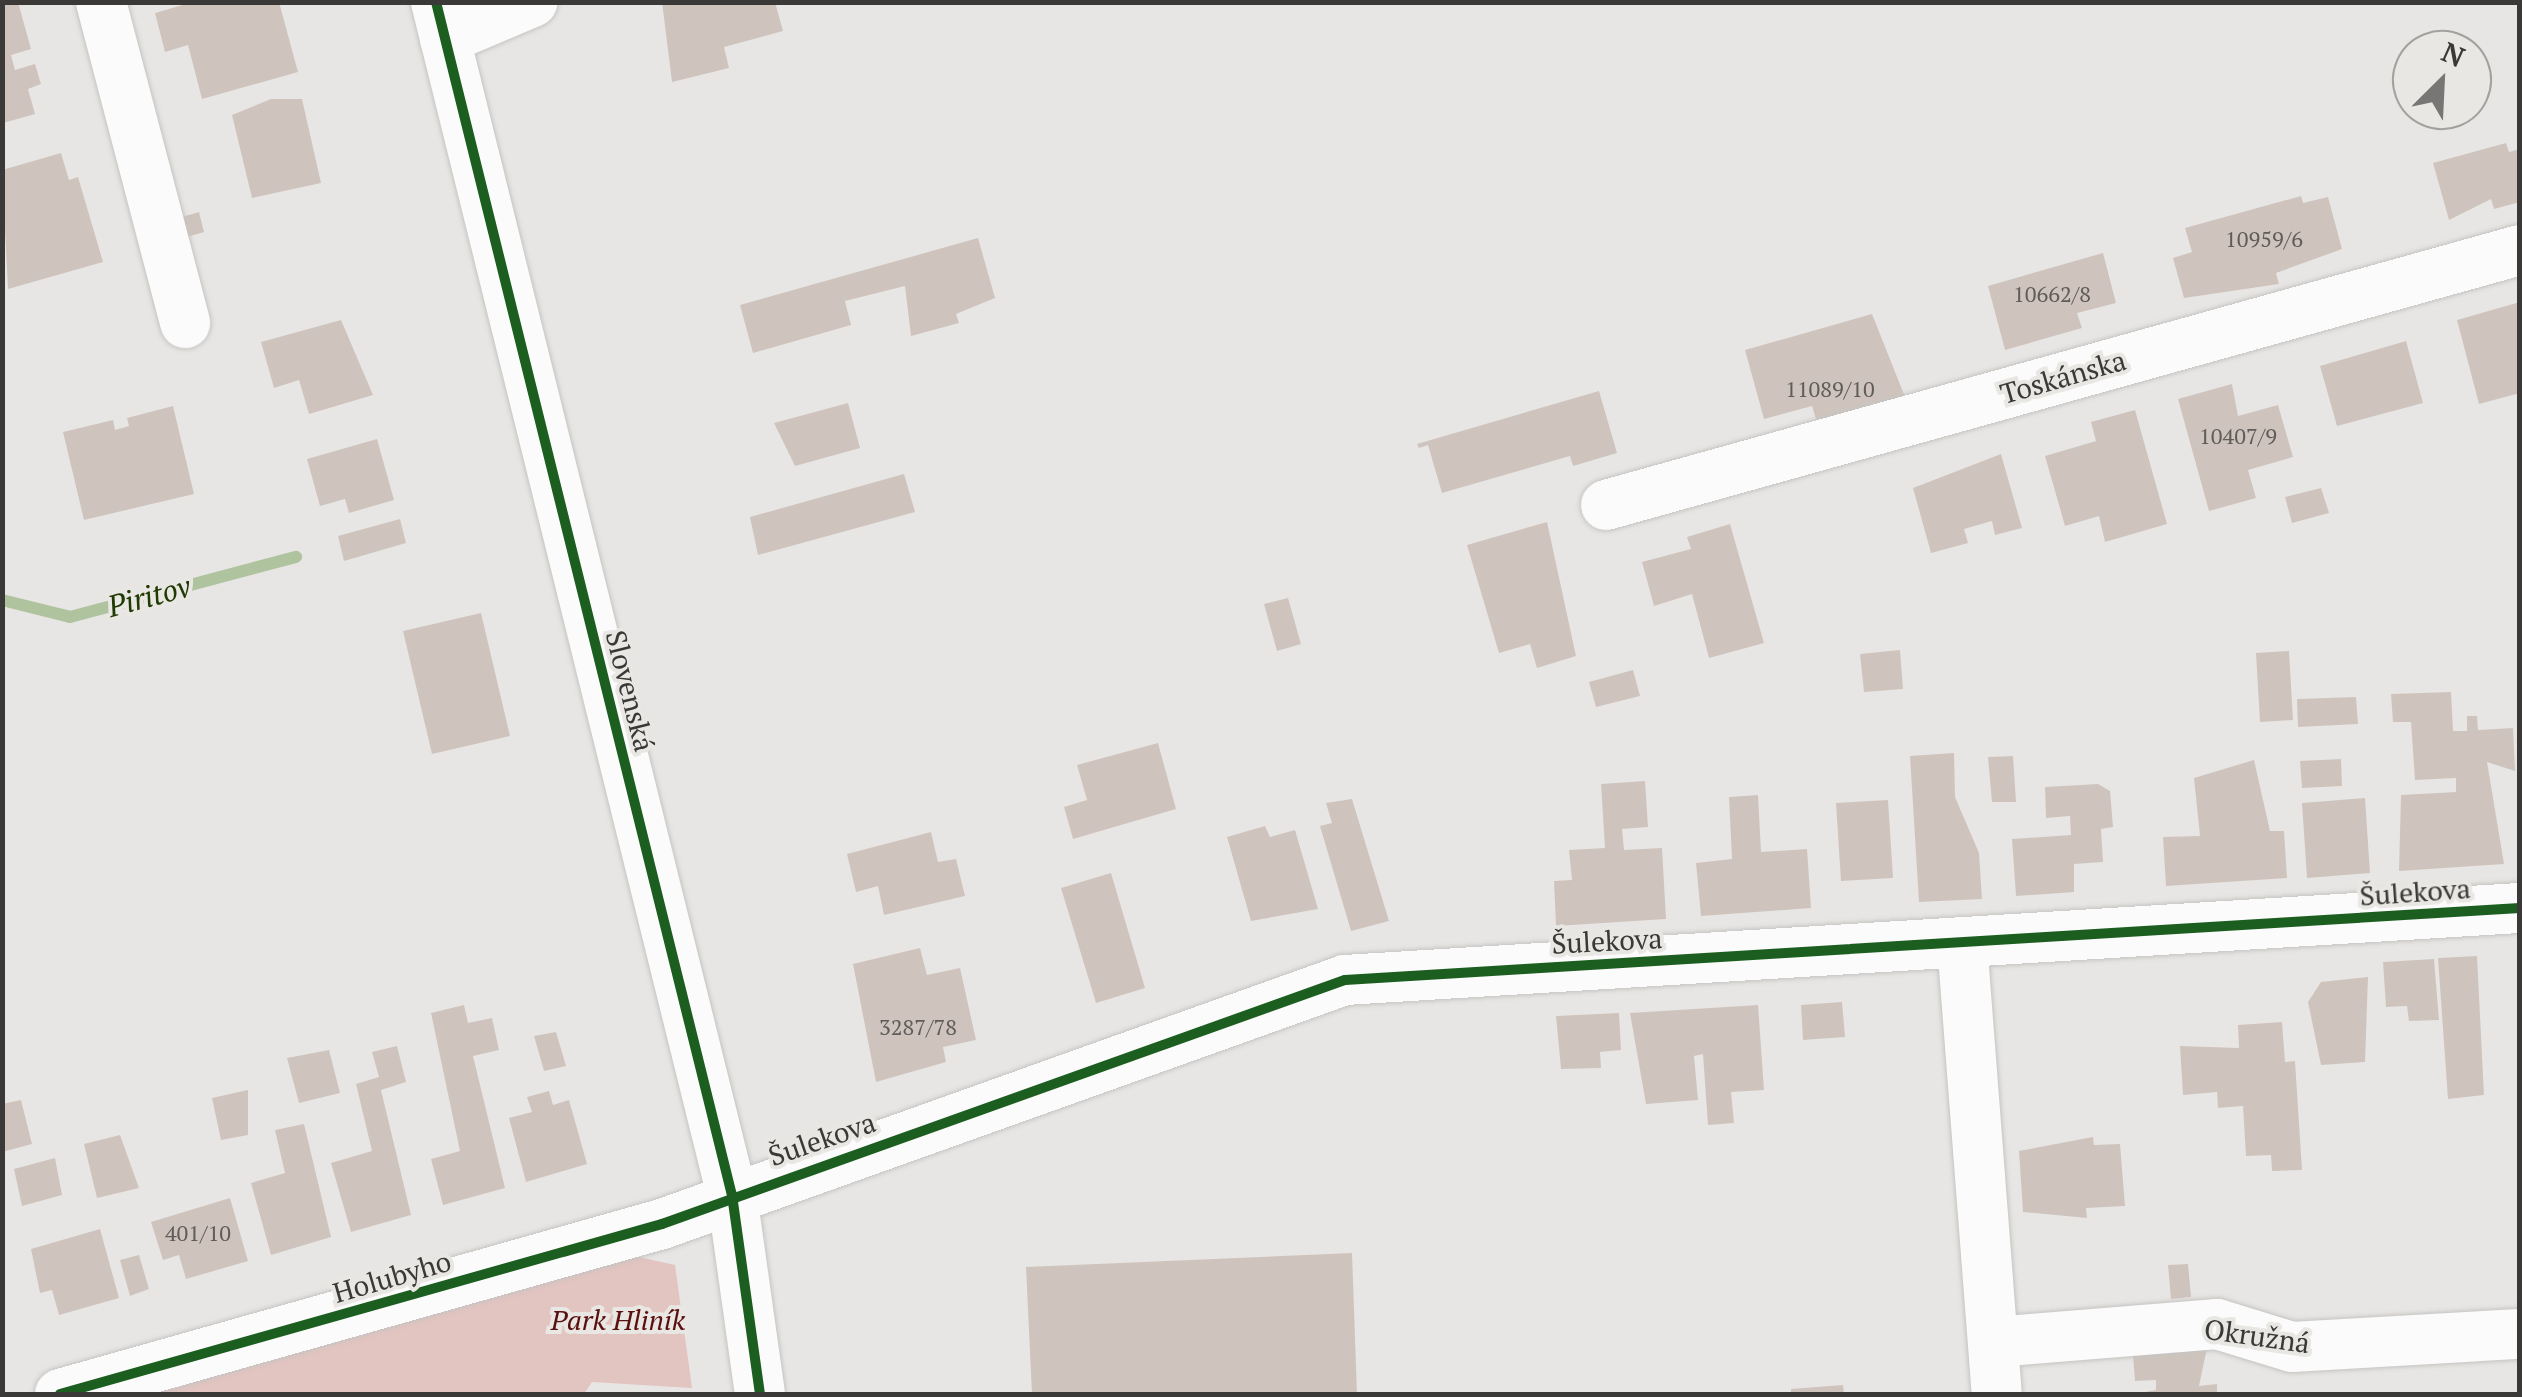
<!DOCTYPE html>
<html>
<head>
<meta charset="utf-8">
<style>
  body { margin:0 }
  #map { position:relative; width:2522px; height:1397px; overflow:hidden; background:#e8e6e4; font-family:"PT Serif",serif }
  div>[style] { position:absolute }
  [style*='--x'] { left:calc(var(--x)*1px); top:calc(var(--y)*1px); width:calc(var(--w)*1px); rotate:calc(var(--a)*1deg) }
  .green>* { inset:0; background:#e2c4c0 }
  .stream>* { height:12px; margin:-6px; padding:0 6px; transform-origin:6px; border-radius:6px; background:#afc39f }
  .building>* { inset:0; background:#cfc4bd }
  .roads { filter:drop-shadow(0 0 2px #c5c4c2) drop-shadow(0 0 2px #c5c4c2) }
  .minor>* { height:50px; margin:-25px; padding:0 25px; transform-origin:25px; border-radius:25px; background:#fcfbfb }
  .cycleway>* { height:10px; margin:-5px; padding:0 5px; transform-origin:5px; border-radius:5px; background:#1b5e20 }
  span { translate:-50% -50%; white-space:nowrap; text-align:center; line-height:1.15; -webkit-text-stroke:8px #e9e7e3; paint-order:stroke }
  .number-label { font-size:22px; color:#5f5c59 }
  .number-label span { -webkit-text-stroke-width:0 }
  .street-label { font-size:28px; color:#3a3938 }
  .park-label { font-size:28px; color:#5a100e; font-style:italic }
  .water-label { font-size:30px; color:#203a03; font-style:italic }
  .frame { position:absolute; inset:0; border:5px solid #3a3938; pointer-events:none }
  .north { position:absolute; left:2392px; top:30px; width:100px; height:100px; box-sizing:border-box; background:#e9e7e3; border:2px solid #a3a19f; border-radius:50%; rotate:24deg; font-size:28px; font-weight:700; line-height:40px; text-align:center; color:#3a3938 }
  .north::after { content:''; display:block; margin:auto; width:35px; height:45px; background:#777674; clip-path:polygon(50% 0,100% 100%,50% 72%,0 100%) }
</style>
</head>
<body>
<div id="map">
  <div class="green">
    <i style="clip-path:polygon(621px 1253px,675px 1265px,692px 1388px,592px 1382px,584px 1394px,124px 1394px)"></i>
  </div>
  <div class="stream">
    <i style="--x:2;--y:600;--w:70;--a:14"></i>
    <i style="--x:70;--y:617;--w:234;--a:-14.9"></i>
  </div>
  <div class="building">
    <i style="clip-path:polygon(5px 2px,18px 2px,31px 49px,11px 55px,15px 70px,35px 64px,41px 84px,28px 89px,35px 114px,3px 123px)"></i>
    <i style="clip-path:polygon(193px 2px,279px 2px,298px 72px,202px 99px,188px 45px,165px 52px,155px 13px)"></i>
    <i style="clip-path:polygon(662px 2px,775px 2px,783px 31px,724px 47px,729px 68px,672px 82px)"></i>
    <i style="clip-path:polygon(271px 99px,302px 99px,321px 183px,252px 198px,232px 115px)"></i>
    <i style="clip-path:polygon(2506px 143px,2509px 152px,2520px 149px,2520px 202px,2494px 209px,2491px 199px,2449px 220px,2433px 163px)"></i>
    <i style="clip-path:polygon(61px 153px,69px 180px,78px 177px,103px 262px,8px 289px,2px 170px)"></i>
    <i style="clip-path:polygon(2301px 196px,2303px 203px,2328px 197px,2342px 249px,2276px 273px,2279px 284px,2184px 298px,2173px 258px,2192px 252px,2185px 228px)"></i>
    <i style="clip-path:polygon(199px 212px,204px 232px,187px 237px,182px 217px)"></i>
    <i style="clip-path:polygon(978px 238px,995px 298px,956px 314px,959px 323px,911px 336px,905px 286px,845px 301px,851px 325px,753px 353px,740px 305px)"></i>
    <i style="clip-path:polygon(2103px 253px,2116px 303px,2077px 313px,2082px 328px,2005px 350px,1988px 286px)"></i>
    <i style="clip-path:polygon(2520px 302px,2520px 393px,2479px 404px,2457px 320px)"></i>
    <i style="clip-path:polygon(1872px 314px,1909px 407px,1820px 432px,1812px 406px,1764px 419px,1745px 350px)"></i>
    <i style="clip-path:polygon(341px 320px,373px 395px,309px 414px,299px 380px,274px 388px,261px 342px)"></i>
    <i style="clip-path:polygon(2406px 341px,2423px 403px,2337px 426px,2320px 366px)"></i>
    <i style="clip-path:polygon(2232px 384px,2238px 416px,2278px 405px,2293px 457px,2248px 470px,2256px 498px,2209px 511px,2178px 399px)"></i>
    <i style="clip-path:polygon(1599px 391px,1617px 453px,1573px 466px,1570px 456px,1442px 493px,1428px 445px,1419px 448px,1417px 444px)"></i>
    <i style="clip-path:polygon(848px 403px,860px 448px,795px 466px,774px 423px)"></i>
    <i style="clip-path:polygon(173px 406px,194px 494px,84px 520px,63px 432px,113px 420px,115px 430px,129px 426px,127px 418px)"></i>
    <i style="clip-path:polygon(2135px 410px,2167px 524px,2105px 542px,2099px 516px,2065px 526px,2045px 456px,2096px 441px,2091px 422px)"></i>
    <i style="clip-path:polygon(377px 439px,394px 500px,349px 513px,345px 499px,320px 506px,307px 459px)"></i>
    <i style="clip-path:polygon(2001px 454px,2022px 528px,1995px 535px,1992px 521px,1964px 529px,1968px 543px,1931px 553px,1913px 488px)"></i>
    <i style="clip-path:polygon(904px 474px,915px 512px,758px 555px,750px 517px)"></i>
    <i style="clip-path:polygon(2321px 488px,2329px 513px,2292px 523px,2285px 497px)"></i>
    <i style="clip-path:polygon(400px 519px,406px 543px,344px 561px,338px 536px)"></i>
    <i style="clip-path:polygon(1547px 522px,1576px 656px,1537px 668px,1530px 644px,1499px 653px,1467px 545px)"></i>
    <i style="clip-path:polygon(1730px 524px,1764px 643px,1709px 658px,1692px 594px,1654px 606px,1642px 562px,1691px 549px,1687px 537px)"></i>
    <i style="clip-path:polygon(1288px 598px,1301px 644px,1277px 651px,1264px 604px)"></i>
    <i style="clip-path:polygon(481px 613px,510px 736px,432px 754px,403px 631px)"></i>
    <i style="clip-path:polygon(1900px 650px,1903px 689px,1864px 692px,1860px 654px)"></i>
    <i style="clip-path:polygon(2289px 651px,2293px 720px,2260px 722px,2256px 653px)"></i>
    <i style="clip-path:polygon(1633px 670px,1640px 696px,1596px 707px,1589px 682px)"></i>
    <i style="clip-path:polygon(2451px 692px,2453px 731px,2467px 731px,2467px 716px,2477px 716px,2478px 730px,2513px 728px,2515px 771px,2487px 762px,2504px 864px,2399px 871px,2401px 795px,2456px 792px,2456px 778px,2415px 780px,2411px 722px,2393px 722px,2391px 694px)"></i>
    <i style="clip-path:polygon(2356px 697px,2358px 724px,2298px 727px,2297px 699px)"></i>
    <i style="clip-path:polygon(1158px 743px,1176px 809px,1073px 839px,1064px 807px,1087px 800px,1077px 765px)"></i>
    <i style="clip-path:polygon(1954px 753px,1955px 797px,1979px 853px,1982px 899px,1919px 902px,1910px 756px)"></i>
    <i style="clip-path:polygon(2013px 756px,2016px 802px,1992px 802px,1988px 757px)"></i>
    <i style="clip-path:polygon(2341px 759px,2342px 786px,2302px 788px,2300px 761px)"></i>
    <i style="clip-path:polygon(2254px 760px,2270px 831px,2284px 831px,2287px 878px,2166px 886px,2163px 837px,2200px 836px,2194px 778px)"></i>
    <i style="clip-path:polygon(1645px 781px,1648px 827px,1622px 829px,1624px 850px,1662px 848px,1666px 919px,1556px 926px,1554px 881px,1572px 880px,1569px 850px,1605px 848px,1601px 784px)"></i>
    <i style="clip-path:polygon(2098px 784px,2110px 791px,2113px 827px,2101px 829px,2103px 862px,2074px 864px,2074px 892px,2016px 896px,2012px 839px,2071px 835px,2070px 816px,2046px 818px,2045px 787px)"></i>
    <i style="clip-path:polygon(1758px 795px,1761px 852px,1807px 849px,1811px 908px,1701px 916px,1696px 863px,1732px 859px,1729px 797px)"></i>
    <i style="clip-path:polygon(2365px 798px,2370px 873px,2307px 878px,2302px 803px)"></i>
    <i style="clip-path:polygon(1352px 799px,1389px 921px,1351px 931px,1320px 826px,1332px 823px,1326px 803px)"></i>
    <i style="clip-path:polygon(1888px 800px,1893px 878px,1841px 881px,1836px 803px)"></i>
    <i style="clip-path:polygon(1265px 826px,1270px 837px,1295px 830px,1318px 909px,1251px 921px,1227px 837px)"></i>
    <i style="clip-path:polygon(931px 832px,938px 862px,956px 859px,965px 896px,884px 915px,878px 886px,856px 892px,847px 854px)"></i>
    <i style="clip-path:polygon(1111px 873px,1145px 988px,1096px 1003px,1061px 888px)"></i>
    <i style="clip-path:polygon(920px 948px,927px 975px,960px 968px,976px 1040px,943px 1047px,946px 1062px,876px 1082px,853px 964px)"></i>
    <i style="clip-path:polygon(2477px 956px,2484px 1095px,2448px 1099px,2438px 958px)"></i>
    <i style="clip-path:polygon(2434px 959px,2439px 1020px,2409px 1021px,2407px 1006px,2386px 1007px,2383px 962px)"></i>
    <i style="clip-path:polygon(2368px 977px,2365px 1062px,2321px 1065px,2308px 1002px,2321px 982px)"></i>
    <i style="clip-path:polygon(1842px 1002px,1845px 1037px,1803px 1040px,1801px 1005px)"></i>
    <i style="clip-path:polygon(464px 1005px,468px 1023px,492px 1018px,499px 1050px,473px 1056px,505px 1188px,443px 1205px,431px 1159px,460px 1151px,431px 1013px)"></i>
    <i style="clip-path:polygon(1758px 1005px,1764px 1090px,1731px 1092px,1734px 1123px,1708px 1125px,1703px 1054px,1694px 1056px,1698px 1100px,1646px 1104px,1630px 1013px)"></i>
    <i style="clip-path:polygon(1619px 1013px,1621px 1050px,1600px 1052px,1601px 1068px,1561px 1069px,1556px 1016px)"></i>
    <i style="clip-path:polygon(2282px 1022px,2285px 1062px,2295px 1061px,2302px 1170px,2272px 1171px,2271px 1155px,2246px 1156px,2243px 1106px,2218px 1108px,2217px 1092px,2183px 1095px,2180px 1046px,2239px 1048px,2238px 1025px)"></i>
    <i style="clip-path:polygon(556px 1032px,566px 1066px,544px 1071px,534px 1036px)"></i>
    <i style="clip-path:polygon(397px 1046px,406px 1082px,381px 1090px,411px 1215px,351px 1232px,331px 1163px,372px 1151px,356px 1084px,379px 1077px,372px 1052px)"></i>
    <i style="clip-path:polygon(329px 1050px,340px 1093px,299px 1103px,287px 1058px)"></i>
    <i style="clip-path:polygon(248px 1090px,248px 1135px,221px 1140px,212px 1098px)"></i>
    <i style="clip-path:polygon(549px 1091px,553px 1105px,569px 1100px,587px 1164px,526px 1182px,509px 1118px,532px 1112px,527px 1097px)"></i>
    <i style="clip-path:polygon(21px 1100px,32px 1144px,2px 1152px,2px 1104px)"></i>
    <i style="clip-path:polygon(304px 1124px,331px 1237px,271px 1255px,251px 1183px,285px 1173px,275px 1130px)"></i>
    <i style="clip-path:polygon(120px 1135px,139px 1188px,97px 1198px,84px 1144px)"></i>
    <i style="clip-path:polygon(2093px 1137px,2094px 1145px,2120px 1144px,2125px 1206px,2086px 1208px,2087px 1218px,2023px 1212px,2019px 1151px)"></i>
    <i style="clip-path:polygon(55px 1158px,62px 1195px,22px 1206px,14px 1169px)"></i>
    <i style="clip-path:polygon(230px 1198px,248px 1261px,186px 1279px,179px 1255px,163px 1260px,151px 1222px)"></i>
    <i style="clip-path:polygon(100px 1229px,119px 1298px,59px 1315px,52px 1290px,40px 1293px,31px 1249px)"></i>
    <i style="clip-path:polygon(1352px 1253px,1357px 1394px,1032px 1394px,1026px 1267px)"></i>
    <i style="clip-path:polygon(139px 1255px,149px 1289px,130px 1296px,120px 1260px)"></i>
    <i style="clip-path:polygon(2188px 1264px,2191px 1297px,2171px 1299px,2168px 1265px)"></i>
    <i style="clip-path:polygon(2207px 1348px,2199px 1386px,2217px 1384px,2217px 1394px,2133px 1394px,2156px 1390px,2156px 1380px,2135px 1381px,2133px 1355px)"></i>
    <i style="clip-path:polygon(1843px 1385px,1844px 1394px,1791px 1394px,1791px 1389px)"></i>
  </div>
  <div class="roads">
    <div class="minor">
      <i style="--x:101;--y:2;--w:332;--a:75.3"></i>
      <i style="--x:436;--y:2;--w:1229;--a:76.07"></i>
      <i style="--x:732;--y:1195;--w:201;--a:82"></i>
      <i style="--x:445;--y:39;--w:95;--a:-23"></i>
      <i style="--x:1606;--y:505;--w:949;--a:-15.59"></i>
      <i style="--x:1962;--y:942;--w:453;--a:85.6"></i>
      <i style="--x:1994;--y:1342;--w:224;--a:-4.6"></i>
      <i style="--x:2217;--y:1324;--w:78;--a:17"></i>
      <i style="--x:2292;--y:1347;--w:228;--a:-3.3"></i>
      <i style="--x:60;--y:1394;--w:626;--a:-15.77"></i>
      <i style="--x:662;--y:1224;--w:725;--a:-19.66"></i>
      <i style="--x:1345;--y:980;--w:1177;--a:-3.51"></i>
    </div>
  </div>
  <div class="cycleway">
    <i style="--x:436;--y:2;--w:1229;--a:76.07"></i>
    <i style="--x:732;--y:1195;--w:201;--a:82"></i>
    <i style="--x:60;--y:1394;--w:626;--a:-15.77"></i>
    <i style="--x:662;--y:1224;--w:725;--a:-19.66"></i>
    <i style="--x:1345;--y:980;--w:1177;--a:-3.51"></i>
  </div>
  <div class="number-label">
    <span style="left:2264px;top:239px">10959/6</span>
    <span style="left:2052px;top:294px">10662/8</span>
    <span style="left:1830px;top:389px">11089/10</span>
    <span style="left:2238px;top:436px">10407/9</span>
    <span style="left:918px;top:1027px">3287/78</span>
    <span style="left:198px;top:1233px">401/10</span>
  </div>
  <div class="street-label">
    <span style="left:2063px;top:377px;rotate:-16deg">Toskánska</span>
    <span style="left:630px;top:691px;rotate:76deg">Slovenská</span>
    <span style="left:2415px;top:892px;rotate:-4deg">Šulekova</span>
    <span style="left:1607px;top:941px;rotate:-3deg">Šulekova</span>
    <span style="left:822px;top:1139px;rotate:-19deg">Šulekova</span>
    <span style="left:392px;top:1277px;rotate:-16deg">Holubyho</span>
    <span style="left:2257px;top:1336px;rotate:8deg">Okružná</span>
  </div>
  <div class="park-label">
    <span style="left:618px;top:1320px">Park Hliník</span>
  </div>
  <div class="water-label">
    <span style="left:149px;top:596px;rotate:-15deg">Piritov</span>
  </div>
  <div class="frame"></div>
  <div class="north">N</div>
</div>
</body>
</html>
